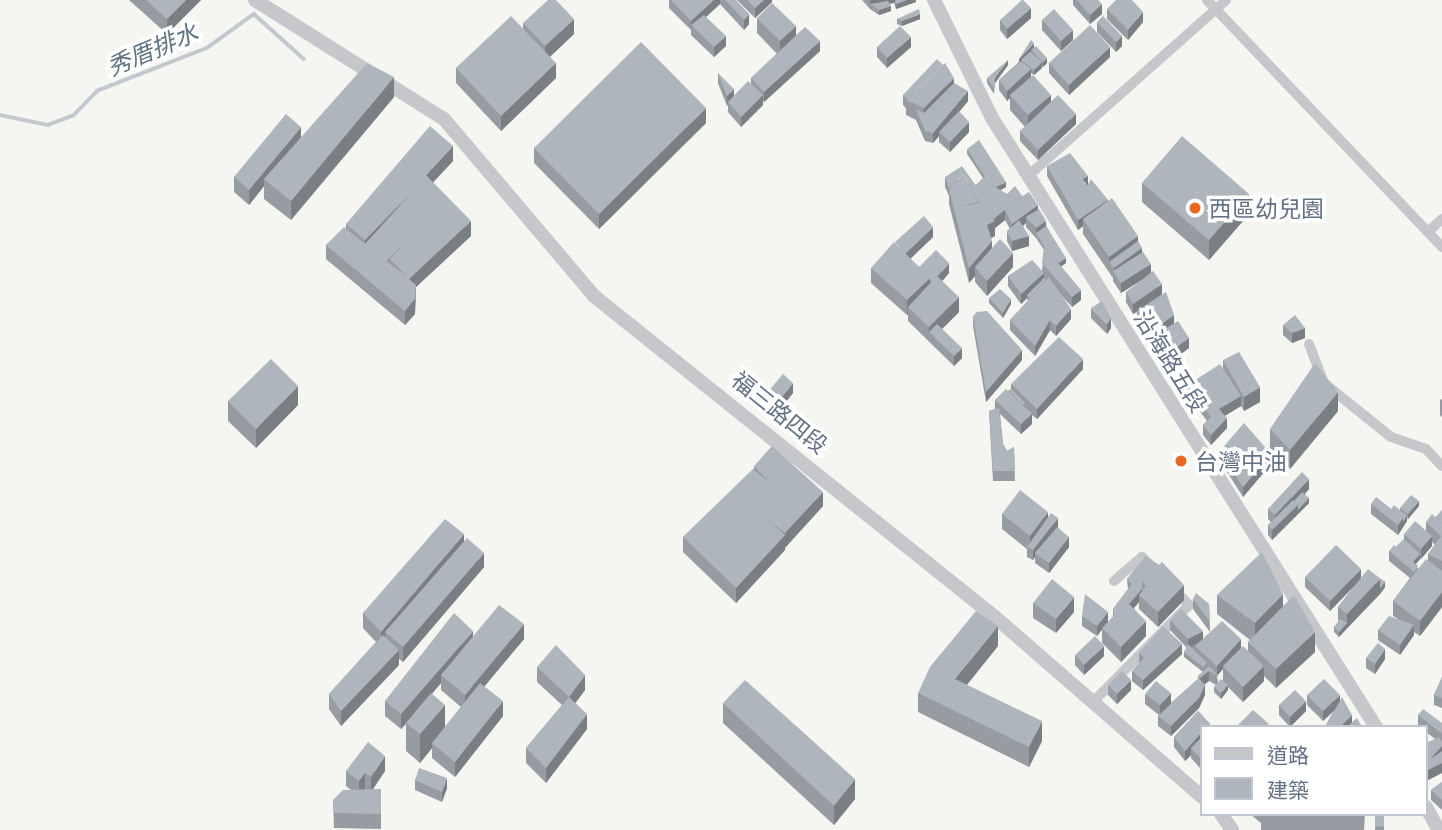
<!DOCTYPE html>
<html>
<head>
<meta charset="utf-8">
<style>
  body { margin:0 }
  #map { position:relative; width:1442px; height:830px; overflow:hidden; background:#f5f5f1; font-family:Manrope,"Noto Sans TC",sans-serif }
  div>[style] { position:absolute }
  [style*='--x'] { left:calc(var(--x)*1px); top:calc(var(--y)*1px); width:calc(var(--w)*1px); rotate:calc(var(--a)*1deg) }
  .stream>* { height:3.5px; margin:-1.75px; padding:0 1.75px; transform-origin:1.75px; border-radius:1.75px; background:#c1c9cf }
  .minor>* { height:10px; margin:-5px; padding:0 5px; transform-origin:5px; border-radius:5px; background:#c5c7cb }
  .tertiary>* { height:14px; margin:-7px; padding:0 7px; transform-origin:7px; border-radius:7px; background:#c5c7cb }
  .wall>* { inset:0; background:#969ca2 }
  .shaded-wall>* { inset:0; background:#7a7f84 }
  .building>* { inset:0; background:#afb5bc }
  .dots>* { width:19px; height:19px; translate:-50% -50%; box-sizing:border-box; border:4px solid #fff; border-radius:50% }
  span { translate:-50% -50%; white-space:nowrap; text-align:center; line-height:1.15; -webkit-text-stroke:7px #fff; paint-order:stroke }
  .poi-label { font-size:23px; color:#637184 }
  .left { translate:0 -50%; text-align:left }
  .street-label { font-size:23px; color:#637184 }
  .water-label { font-size:24px; color:#5f7381; font-style:italic }
  .legend { position:absolute; left:1200px; top:725px; width:228px; height:91px; box-sizing:border-box; background:#fff; border:2px solid #c1c6ce; margin:0; padding:9px 12px; list-style:none; font-size:21px; color:#637184 }
  .legend li { display:flex; align-items:center; gap:14px; height:35px }
  .legend b { width:35px; border:2px solid #c1c6ce }
</style>
</head>
<body>
<div id="map">
  <div class="stream">
    <i style="--x:0;--y:115;--w:49;--a:11.8"></i>
    <i style="--x:48;--y:125;--w:28;--a:-21"></i>
    <i style="--x:74;--y:115;--w:33;--a:-46"></i>
    <i style="--x:97;--y:91;--w:118;--a:-21.4"></i>
    <i style="--x:207;--y:48;--w:58;--a:-35.9"></i>
    <i style="--x:254;--y:14;--w:67;--a:42"></i>
  </div>
  <div class="minor">
    <i style="--x:1207;--y:0;--w:341;--a:46.4"></i>
    <i style="--x:1028;--y:176;--w:265;--a:-41.6"></i>
    <i style="--x:1428;--y:232;--w:19;--a:-43"></i>
    <i style="--x:1309;--y:344;--w:42;--a:69"></i>
    <i style="--x:1324;--y:383;--w:86;--a:38.9"></i>
    <i style="--x:1391;--y:437;--w:37;--a:19"></i>
    <i style="--x:1426;--y:449;--w:23;--a:47"></i>
    <i style="--x:1114;--y:581;--w:37;--a:-41"></i>
    <i style="--x:1142;--y:557;--w:17;--a:45"></i>
    <i style="--x:1095;--y:700;--w:134;--a:-45.3"></i>
    <i style="--x:1189;--y:605;--w:21;--a:-133"></i>
  </div>
  <div class="tertiary">
    <i style="--x:255;--y:0;--w:223;--a:32.2"></i>
    <i style="--x:444;--y:119;--w:232;--a:49.7"></i>
    <i style="--x:594;--y:296;--w:514;--a:38.68"></i>
    <i style="--x:995;--y:617;--w:274;--a:41"></i>
    <i style="--x:934;--y:0;--w:131;--a:63.8"></i>
    <i style="--x:992;--y:118;--w:720;--a:57.77"></i>
    <i style="--x:1426;--y:807;--w:26;--a:61"></i>
    <i style="--x:1221;--y:814;--w:19;--a:55"></i>
  </div>
  <div class="wall">
    <i style="clip-path:polygon(129px 0,201px 0,167px 34px)"></i>
    <i style="clip-path:polygon(669px 0,736px 0,749px 24px,744px 30px,720px 4px,706px 17px,726px 46px,714px 57px,691px 35px,691px 30px,669px 8px)"></i>
    <i style="clip-path:polygon(737px 0,772px 0,772px 2px,755px 18px)"></i>
    <i style="clip-path:polygon(862px 0,916px 0,916px 2px,896px 9px,894px 3px,890px 4px,891px 11px,879px 15px,870px 9px)"></i>
    <i style="clip-path:polygon(1073px 0,1098px 0,1102px 14px,1090px 24px,1073px 5px)"></i>
    <i style="clip-path:polygon(1107px 9px,1143px 22px,1128px 40px,1107px 19px)"></i>
    <i style="clip-path:polygon(757px 18px,796px 35px,820px 51px,764px 102px,763px 101px,763px 105px,741px 127px,728px 112px,728px 105px,727px 106px,718px 83px,718px 73px,734px 96px,751px 84px,751px 78px,777px 54px,757px 33px)"></i>
    <i style="clip-path:polygon(1031px 18px,1007px 39px,1000px 30px,1000px 20px)"></i>
    <i style="clip-path:polygon(897px 19px,920px 19px,902px 26px,897px 24px)"></i>
    <i style="clip-path:polygon(1042px 20px,1073px 40px,1061px 51px,1042px 30px)"></i>
    <i style="clip-path:polygon(1097px 22px,1122px 46px,1116px 52px,1097px 32px)"></i>
    <i style="clip-path:polygon(523px 23px,574px 34px,550px 57px,556px 78px,501px 131px,456px 83px,456px 68px,523px 28px)"></i>
    <i style="clip-path:polygon(877px 47px,911px 47px,887px 68px,877px 57px)"></i>
    <i style="clip-path:polygon(1034px 48px,1047px 63px,1043px 67px,1042px 66px,1042px 68px,1034px 75px,1031px 73px,1031px 77px,1051px 102px,1076px 124px,1038px 160px,1020px 141px,1020px 131px,1025px 127px,1010px 110px,1010px 98px,1007px 101px,999px 90px,999px 80px)"></i>
    <i style="clip-path:polygon(1110px 57px,1069px 95px,1049px 73px,1049px 63px)"></i>
    <i style="clip-path:polygon(1008px 65px,995px 83px,994px 94px,987px 83px,987px 78px)"></i>
    <i style="clip-path:polygon(954px 83px,968px 101px,959px 112px,969px 132px,950px 152px,939px 142px,939px 136px,933px 143px,925px 141px,916px 120px,906px 115px,906px 108px,903px 105px,903px 95px)"></i>
    <i style="clip-path:polygon(394px 97px,291px 220px,264px 199px,264px 186px,249px 205px,234px 192px,234px 177px,301px 137px)"></i>
    <i style="clip-path:polygon(706px 123px,599px 229px,534px 163px,534px 148px)"></i>
    <i style="clip-path:polygon(967px 149px,1006px 187px,1000px 190px,1007px 194px,1022px 196px,1038px 210px,1066px 263px,1061px 266px,1081px 300px,1072px 307px,1059px 293px,1071px 319px,1056px 336px,1050px 330px,1035px 356px,1010px 330px,1010px 320px,1028px 301px,1027px 298px,1021px 304px,1008px 286px,1008px 276px,1042px 271px,1044px 250px,1036px 238px,1026px 227px,1026px 223px,1023px 226px,1029px 246px,1012px 251px,1007px 241px,1007px 231px,1010px 229px,1005px 220px,995px 228px,995px 236px,991px 238px,992px 248px,1013px 267px,987px 296px,975px 282px,975px 276px,969px 283px,949px 204px,949px 196px,945px 187px,945px 177px,976px 185px,983px 178px,967px 154px)"></i>
    <i style="clip-path:polygon(453px 161px,433px 182px,471px 236px,416px 287px,415px 314px,405px 325px,326px 259px,326px 245px,346px 228px,346px 224px)"></i>
    <i style="clip-path:polygon(1047px 166px,1088px 185px,1108px 201px,1138px 241px,1151px 273px,1162px 294px,1174px 323px,1189px 348px,1166px 365px,1155px 345px,1155px 339px,1151px 342px,1137px 321px,1137px 312px,1133px 314px,1126px 302px,1126px 292px,1143px 279px,1121px 293px,1113px 281px,1113px 278px,1083px 234px,1083px 226px,1078px 230px,1047px 176px)"></i>
    <i style="clip-path:polygon(1142px 183px,1249px 214px,1209px 260px,1142px 202px)"></i>
    <i style="clip-path:polygon(933px 237px,910px 259px,919px 267px,949px 273px,942px 281px,959px 312px,942px 329px,962px 358px,954px 366px,908px 321px,908px 314px,907px 315px,871px 283px,871px 268px)"></i>
    <i style="clip-path:polygon(989px 298px,1011px 304px,1003px 318px,989px 303px)"></i>
    <i style="clip-path:polygon(1091px 308px,1111px 328px,1107px 334px,1091px 318px)"></i>
    <i style="clip-path:polygon(973px 316px,1022px 360px,986px 402px,973px 326px)"></i>
    <i style="clip-path:polygon(1283px 325px,1305px 338px,1292px 343px,1283px 335px)"></i>
    <i style="clip-path:polygon(1223px 360px,1260px 402px,1244px 411px,1241px 406px,1225px 416px,1227px 428px,1211px 445px,1203px 435px,1203px 425px,1207px 421px,1188px 395px,1188px 385px,1223px 368px)"></i>
    <i style="clip-path:polygon(1083px 369px,1037px 419px,1032px 415px,1032px 424px,1021px 434px,1000px 414px,1003px 444px,1007px 451px,1014px 447px,1015px 481px,993px 481px,989px 411px,995px 409px,995px 400px,1011px 389px,1011px 384px)"></i>
    <i style="clip-path:polygon(793px 393px,772px 419px,761px 410px,761px 400px)"></i>
    <i style="clip-path:polygon(1442px 399px,1442px 417px,1440px 415px,1440px 400px)"></i>
    <i style="clip-path:polygon(228px 401px,298px 405px,256px 448px,228px 421px)"></i>
    <i style="clip-path:polygon(1338px 411px,1290px 469px,1270px 448px,1270px 429px)"></i>
    <i style="clip-path:polygon(1220px 451px,1271px 464px,1243px 497px,1220px 461px)"></i>
    <i style="clip-path:polygon(754px 466px,823px 506px,785px 547px,785px 550px,736px 603px,683px 552px,683px 537px,754px 469px)"></i>
    <i style="clip-path:polygon(1309px 489px,1305px 494px,1309px 503px,1272px 540px,1268px 535px,1268px 525px,1271px 522px,1268px 519px,1268px 509px)"></i>
    <i style="clip-path:polygon(1371px 504px,1391px 509px,1400px 510px,1400px 508px,1419px 506px,1408px 519px,1407px 518px,1407px 521px,1398px 535px,1371px 514px)"></i>
    <i style="clip-path:polygon(evenodd,1442px 510px,1442px 607px,1420px 636px,1414px 632px,1414px 635px,1400px 655px,1378px 640px,1378px 630px,1398px 619px,1393px 616px,1393px 601px,1410px 578px,1389px 561px,1389px 551px,1396px 547px,1404px 539px,1404px 534px,1426px 531px,1426px 522px,1436px 517px,1442px 510px,1432px 542px,1435px 545px,1428px 554px,1428px 560px,1418px 569px,1416px 564px,1432px 546px,1432px 542px)"></i>
    <i style="clip-path:polygon(1002px 514px,1048px 518px,1058px 527px,1069px 547px,1049px 573px,1035px 563px,1035px 557px,1033px 560px,1027px 557px,1027px 549px,1002px 529px)"></i>
    <i style="clip-path:polygon(464px 542px,484px 567px,403px 662px,399px 659px,399px 665px,341px 726px,329px 709px,329px 694px,376px 642px,363px 628px,363px 613px)"></i>
    <i style="clip-path:polygon(1146px 556px,1184px 600px,1158px 627px,1139px 609px,1139px 602px,1134px 608px,1146px 636px,1121px 662px,1102px 643px,1102px 629px,1097px 636px,1082px 626px,1082px 616px,1108px 622px,1113px 617px,1113px 609px,1128px 589px,1127px 579px)"></i>
    <i style="clip-path:polygon(1305px 577px,1361px 578px,1385px 587px,1380px 594px,1339px 637px,1334px 632px,1334px 627px,1338px 622px,1338px 607px,1355px 585px,1330px 611px,1305px 587px)"></i>
    <i style="clip-path:polygon(evenodd,1217px 595px,1283px 607px,1315px 652px,1276px 688px,1264px 676px,1264px 681px,1243px 702px,1228px 687px,1228px 690px,1221px 699px,1214px 692px,1214px 687px,1216px 685px,1209px 681px,1205px 684px,1205px 695px,1199px 708px,1171px 736px,1158px 726px,1158px 716px,1159px 715px,1145px 704px,1145px 694px,1171px 703px,1198px 679px,1198px 676px,1203px 672px,1184px 657px,1184px 652px,1187px 648px,1170px 630px,1170px 620px,1203px 639px,1248px 651px,1248px 642px,1250px 640px,1217px 614px,1217px 595px,1223px 669px,1223px 680px,1218px 682px,1217px 675px,1223px 669px)"></i>
    <i style="clip-path:polygon(1193px 599px,1209px 604px,1210px 632px,1193px 609px)"></i>
    <i style="clip-path:polygon(1033px 603px,1074px 612px,1056px 633px,1033px 618px)"></i>
    <i style="clip-path:polygon(evenodd,473px 636px,524px 639px,484px 686px,503px 716px,455px 777px,432px 758px,432px 748px,420px 763px,406px 751px,406px 724px,401px 729px,385px 716px,385px 701px,473px 636px,441px 683px,441px 690px,461px 707px,445px 727px,432px 694px,441px 683px)"></i>
    <i style="clip-path:polygon(998px 646px,967px 685px,1042px 741px,1029px 767px,918px 712px,918px 693px)"></i>
    <i style="clip-path:polygon(1139px 653px,1182px 654px,1143px 690px,1132px 681px,1132px 671px,1139px 663px)"></i>
    <i style="clip-path:polygon(1075px 655px,1104px 656px,1084px 675px,1075px 665px)"></i>
    <i style="clip-path:polygon(1366px 658px,1385px 659px,1375px 674px,1366px 668px)"></i>
    <i style="clip-path:polygon(537px 667px,585px 690px,575px 703px,587px 729px,546px 783px,526px 763px,526px 748px,562px 705px,537px 682px)"></i>
    <i style="clip-path:polygon(1442px 677px,1442px 708px,1434px 705px,1434px 695px)"></i>
    <i style="clip-path:polygon(1108px 685px,1131px 690px,1117px 704px,1108px 695px)"></i>
    <i style="clip-path:polygon(1307px 695px,1340px 701px,1352px 722px,1362px 727px,1325px 727px,1334px 710px,1323px 721px,1307px 705px)"></i>
    <i style="clip-path:polygon(723px 703px,855px 799px,834px 825px,723px 723px)"></i>
    <i style="clip-path:polygon(1279px 705px,1306px 711px,1290px 727px,1279px 715px)"></i>
    <i style="clip-path:polygon(1198px 711px,1210px 724px,1210px 727px,1202px 727px,1202px 766px,1200px 768px,1191px 758px,1191px 755px,1185px 761px,1174px 747px,1174px 737px)"></i>
    <i style="clip-path:polygon(1418px 715px,1442px 723px,1442px 773px,1426px 781px,1435px 739px,1426px 732px,1426px 727px,1420px 727px,1418px 725px)"></i>
    <i style="clip-path:polygon(346px 771px,385px 771px,372px 790px,381px 789px,381px 829px,334px 828px,333px 800px,351px 790px,346px 786px)"></i>
    <i style="clip-path:polygon(415px 780px,447px 788px,442px 802px,415px 790px)"></i>
    <i style="clip-path:polygon(1442px 782px,1442px 810px,1431px 800px,1431px 790px)"></i>
    <i style="clip-path:polygon(1250px 814px,1365px 814px,1364px 830px,1261px 830px,1261px 823px)"></i>
    <i style="clip-path:polygon(1375px 814px,1384px 814px,1384px 830px,1375px 830px)"></i>
  </div>
  <div class="shaded-wall">
    <i style="clip-path:polygon(186px 0,201px 0,167px 34px,167px 19px)"></i>
    <i style="clip-path:polygon(714px 0,720px 0,720px 4px,694px 28px,691px 26px,691px 21px)"></i>
    <i style="clip-path:polygon(764px 0,772px 0,772px 2px,755px 18px,755px 8px)"></i>
    <i style="clip-path:polygon(870px 0,895px 0,895px 2px,876px 8px,870px 4px)"></i>
    <i style="clip-path:polygon(907px 0,916px 0,916px 2px,896px 9px,896px 4px)"></i>
    <i style="clip-path:polygon(1102px 4px,1102px 14px,1090px 24px,1090px 15px)"></i>
    <i style="clip-path:polygon(891px 6px,891px 11px,879px 15px,879px 10px)"></i>
    <i style="clip-path:polygon(1031px 8px,1031px 18px,1007px 39px,1007px 29px)"></i>
    <i style="clip-path:polygon(1143px 12px,1143px 22px,1128px 40px,1128px 30px)"></i>
    <i style="clip-path:polygon(749px 14px,749px 24px,744px 30px,744px 20px)"></i>
    <i style="clip-path:polygon(920px 14px,920px 19px,902px 26px,902px 21px)"></i>
    <i style="clip-path:polygon(574px 19px,574px 34px,545px 61px,545px 46px)"></i>
    <i style="clip-path:polygon(796px 26px,796px 41px,780px 56px,780px 41px)"></i>
    <i style="clip-path:polygon(1073px 30px,1073px 40px,1061px 51px,1061px 41px)"></i>
    <i style="clip-path:polygon(726px 36px,726px 46px,714px 57px,714px 47px)"></i>
    <i style="clip-path:polygon(1122px 36px,1122px 46px,1116px 52px,1116px 42px)"></i>
    <i style="clip-path:polygon(911px 37px,911px 47px,887px 68px,887px 58px)"></i>
    <i style="clip-path:polygon(820px 41px,820px 51px,764px 102px,764px 92px)"></i>
    <i style="clip-path:polygon(1034px 43px,1034px 48px,1019px 64px,1019px 59px)"></i>
    <i style="clip-path:polygon(1110px 47px,1110px 57px,1069px 95px,1069px 85px)"></i>
    <i style="clip-path:polygon(1047px 58px,1047px 63px,1043px 67px,1043px 62px)"></i>
    <i style="clip-path:polygon(1008px 60px,1008px 65px,995px 83px,995px 78px)"></i>
    <i style="clip-path:polygon(1042px 62px,1042px 68px,1034px 75px,1034px 70px)"></i>
    <i style="clip-path:polygon(556px 63px,556px 78px,501px 131px,501px 116px)"></i>
    <i style="clip-path:polygon(1031px 69px,1031px 79px,1010px 95px,1010px 98px,1007px 101px,1007px 91px)"></i>
    <i style="clip-path:polygon(394px 77px,394px 97px,291px 220px,291px 201px)"></i>
    <i style="clip-path:polygon(954px 78px,954px 93px,924px 123px,924px 108px)"></i>
    <i style="clip-path:polygon(734px 89px,734px 99px,728px 102px,727px 106px,727px 96px)"></i>
    <i style="clip-path:polygon(968px 91px,968px 101px,941px 134px,939px 132px,939px 136px,933px 143px,933px 133px)"></i>
    <i style="clip-path:polygon(763px 95px,763px 105px,741px 127px,741px 117px)"></i>
    <i style="clip-path:polygon(1051px 95px,1051px 110px,1028px 130px,1028px 115px)"></i>
    <i style="clip-path:polygon(706px 108px,706px 123px,599px 229px,599px 214px)"></i>
    <i style="clip-path:polygon(1076px 114px,1076px 124px,1038px 160px,1038px 150px)"></i>
    <i style="clip-path:polygon(969px 122px,969px 132px,950px 152px,950px 142px)"></i>
    <i style="clip-path:polygon(301px 127px,301px 141px,264px 179px,264px 186px,249px 205px,249px 190px)"></i>
    <i style="clip-path:polygon(453px 146px,453px 161px,426px 190px,426px 175px)"></i>
    <i style="clip-path:polygon(1088px 176px,1088px 186px,1082px 179px)"></i>
    <i style="clip-path:polygon(1006px 182px,1006px 187px,981px 201px,981px 196px)"></i>
    <i style="clip-path:polygon(412px 192px,365px 255px,365px 240px)"></i>
    <i style="clip-path:polygon(1249px 194px,1249px 214px,1209px 260px,1209px 240px)"></i>
    <i style="clip-path:polygon(1108px 200px,1108px 210px,1083px 219px,1083px 226px,1078px 230px,1078px 220px)"></i>
    <i style="clip-path:polygon(1038px 205px,1038px 215px,1026px 217px,1026px 223px,1012px 234px,1012px 224px)"></i>
    <i style="clip-path:polygon(1005px 210px,1005px 220px,995px 228px,995px 236px,987px 240px,987px 225px)"></i>
    <i style="clip-path:polygon(471px 221px,471px 236px,416px 287px,415px 314px,405px 325px,405px 311px,409px 279px)"></i>
    <i style="clip-path:polygon(1046px 221px,1046px 231px,1036px 233px,1036px 228px)"></i>
    <i style="clip-path:polygon(933px 227px,933px 237px,905px 264px,905px 254px)"></i>
    <i style="clip-path:polygon(1029px 236px,1029px 246px,1012px 251px,1012px 241px)"></i>
    <i style="clip-path:polygon(1138px 236px,1138px 251px,1109px 262px,1109px 257px)"></i>
    <i style="clip-path:polygon(992px 241px,992px 256px,975px 267px,975px 276px,969px 283px,969px 268px)"></i>
    <i style="clip-path:polygon(1142px 248px,1142px 258px,1114px 271px,1114px 268px)"></i>
    <i style="clip-path:polygon(1013px 253px,1013px 267px,987px 296px,987px 281px)"></i>
    <i style="clip-path:polygon(1066px 258px,1066px 263px,1056px 270px,1056px 265px)"></i>
    <i style="clip-path:polygon(949px 263px,949px 273px,933px 292px,933px 282px)"></i>
    <i style="clip-path:polygon(1151px 264px,1151px 274px,1121px 293px,1121px 283px)"></i>
    <i style="clip-path:polygon(1044px 273px,1044px 283px,1027px 295px,1027px 298px,1021px 304px,1021px 294px)"></i>
    <i style="clip-path:polygon(930px 278px,930px 293px,908px 307px,908px 314px,907px 315px,907px 300px)"></i>
    <i style="clip-path:polygon(1162px 284px,1162px 294px,1133px 314px,1133px 304px)"></i>
    <i style="clip-path:polygon(1081px 290px,1081px 300px,1072px 307px,1072px 297px)"></i>
    <i style="clip-path:polygon(959px 297px,959px 312px,934px 337px,929px 332px,929px 342px,929px 327px)"></i>
    <i style="clip-path:polygon(1011px 299px,1011px 304px,1003px 318px,1003px 313px)"></i>
    <i style="clip-path:polygon(1071px 309px,1071px 319px,1056px 336px,1056px 326px)"></i>
    <i style="clip-path:polygon(1174px 315px,1174px 325px,1155px 335px,1155px 339px,1151px 342px,1151px 332px)"></i>
    <i style="clip-path:polygon(1111px 318px,1111px 328px,1107px 334px,1107px 324px)"></i>
    <i style="clip-path:polygon(1050px 320px,1050px 330px,1035px 356px,1035px 346px)"></i>
    <i style="clip-path:polygon(1305px 328px,1305px 338px,1292px 343px,1292px 333px)"></i>
    <i style="clip-path:polygon(1189px 338px,1189px 348px,1166px 365px,1166px 355px)"></i>
    <i style="clip-path:polygon(962px 348px,962px 358px,954px 366px,954px 356px)"></i>
    <i style="clip-path:polygon(1022px 350px,1022px 360px,986px 402px,986px 392px)"></i>
    <i style="clip-path:polygon(1083px 359px,1083px 369px,1037px 419px,1037px 409px)"></i>
    <i style="clip-path:polygon(793px 383px,793px 393px,772px 419px,772px 409px)"></i>
    <i style="clip-path:polygon(298px 386px,298px 405px,256px 448px,256px 429px)"></i>
    <i style="clip-path:polygon(1260px 387px,1260px 402px,1244px 411px,1244px 397px)"></i>
    <i style="clip-path:polygon(1338px 392px,1338px 411px,1290px 469px,1290px 450px)"></i>
    <i style="clip-path:polygon(1241px 396px,1241px 406px,1219px 419px,1219px 409px)"></i>
    <i style="clip-path:polygon(1032px 414px,1032px 424px,1021px 434px,1021px 424px)"></i>
    <i style="clip-path:polygon(1227px 418px,1227px 428px,1211px 445px,1211px 435px)"></i>
    <i style="clip-path:polygon(1271px 454px,1271px 464px,1243px 497px,1243px 487px)"></i>
    <i style="clip-path:polygon(1309px 479px,1309px 489px,1275px 525px,1275px 515px)"></i>
    <i style="clip-path:polygon(823px 492px,823px 506px,785px 548px,785px 533px)"></i>
    <i style="clip-path:polygon(1309px 498px,1309px 503px,1272px 540px,1272px 530px,1298px 505px)"></i>
    <i style="clip-path:polygon(1419px 501px,1419px 506px,1408px 519px,1408px 514px)"></i>
    <i style="clip-path:polygon(1048px 512px,1048px 527px,1030px 549px,1030px 536px)"></i>
    <i style="clip-path:polygon(1407px 516px,1407px 521px,1398px 535px,1398px 525px,1403px 518px)"></i>
    <i style="clip-path:polygon(1058px 518px,1058px 528px,1035px 553px,1035px 557px,1033px 560px,1033px 550px)"></i>
    <i style="clip-path:polygon(464px 534px,464px 549px,385px 632px,385px 642px,381px 647px,381px 632px)"></i>
    <i style="clip-path:polygon(785px 535px,785px 550px,736px 603px,736px 588px)"></i>
    <i style="clip-path:polygon(1432px 536px,1432px 546px,1421px 559px,1421px 549px)"></i>
    <i style="clip-path:polygon(1069px 537px,1069px 547px,1049px 573px,1049px 563px)"></i>
    <i style="clip-path:polygon(484px 553px,484px 567px,403px 662px,403px 647px)"></i>
    <i style="clip-path:polygon(1420px 554px,1420px 559px,1410px 570px,1410px 565px)"></i>
    <i style="clip-path:polygon(1361px 569px,1361px 579px,1330px 611px,1330px 601px)"></i>
    <i style="clip-path:polygon(1380px 579px,1385px 582px,1385px 587px,1380px 594px,1347px 628px,1347px 614px)"></i>
    <i style="clip-path:polygon(1184px 585px,1184px 600px,1158px 627px,1158px 612px)"></i>
    <i style="clip-path:polygon(1142px 589px,1142px 596px,1139px 595px,1139px 602px,1114px 630px,1114px 620px)"></i>
    <i style="clip-path:polygon(1442px 592px,1442px 607px,1420px 636px,1420px 621px)"></i>
    <i style="clip-path:polygon(1283px 594px,1283px 614px,1255px 643px,1255px 623px)"></i>
    <i style="clip-path:polygon(1074px 597px,1074px 612px,1056px 633px,1056px 619px)"></i>
    <i style="clip-path:polygon(1108px 612px,1108px 622px,1097px 636px,1097px 626px)"></i>
    <i style="clip-path:polygon(1146px 621px,1146px 636px,1121px 662px,1121px 647px)"></i>
    <i style="clip-path:polygon(1347px 623px,1347px 628px,1339px 637px,1339px 632px)"></i>
    <i style="clip-path:polygon(524px 624px,524px 639px,465px 710px,465px 695px)"></i>
    <i style="clip-path:polygon(1414px 625px,1414px 635px,1400px 655px,1400px 645px)"></i>
    <i style="clip-path:polygon(998px 626px,998px 646px,955px 699px,955px 679px)"></i>
    <i style="clip-path:polygon(473px 631px,473px 645px,441px 675px,441px 683px,401px 729px,401px 714px)"></i>
    <i style="clip-path:polygon(1203px 631px,1203px 640px,1188px 649px,1188px 639px)"></i>
    <i style="clip-path:polygon(1315px 632px,1315px 652px,1276px 688px,1276px 669px)"></i>
    <i style="clip-path:polygon(1241px 639px,1241px 649px,1223px 666px,1223px 669px,1217px 676px,1217px 666px)"></i>
    <i style="clip-path:polygon(1182px 644px,1182px 654px,1143px 690px,1143px 680px)"></i>
    <i style="clip-path:polygon(1104px 646px,1104px 656px,1084px 675px,1084px 665px)"></i>
    <i style="clip-path:polygon(1385px 649px,1385px 659px,1375px 674px,1375px 664px)"></i>
    <i style="clip-path:polygon(399px 650px,399px 665px,341px 726px,341px 711px)"></i>
    <i style="clip-path:polygon(1264px 666px,1264px 681px,1243px 702px,1243px 687px)"></i>
    <i style="clip-path:polygon(1209px 671px,1209px 681px,1200px 688px,1200px 678px)"></i>
    <i style="clip-path:polygon(585px 675px,585px 690px,569px 712px,569px 697px)"></i>
    <i style="clip-path:polygon(1131px 680px,1131px 690px,1117px 704px,1117px 694px)"></i>
    <i style="clip-path:polygon(1205px 685px,1205px 695px,1199px 708px,1171px 736px,1171px 726px)"></i>
    <i style="clip-path:polygon(1228px 685px,1228px 690px,1221px 699px,1221px 693px)"></i>
    <i style="clip-path:polygon(1171px 693px,1171px 703px,1160px 715px,1160px 705px)"></i>
    <i style="clip-path:polygon(1340px 695px,1340px 705px,1323px 721px,1323px 711px)"></i>
    <i style="clip-path:polygon(503px 701px,503px 716px,455px 777px,455px 762px)"></i>
    <i style="clip-path:polygon(1306px 701px,1306px 711px,1290px 727px,1290px 717px)"></i>
    <i style="clip-path:polygon(445px 705px,445px 733px,432px 743px,432px 748px,420px 763px,420px 734px)"></i>
    <i style="clip-path:polygon(587px 714px,587px 729px,546px 783px,546px 768px)"></i>
    <i style="clip-path:polygon(1352px 715px,1352px 725px,1351px 727px,1340px 727px)"></i>
    <i style="clip-path:polygon(1042px 721px,1042px 741px,1029px 767px,1029px 747px)"></i>
    <i style="clip-path:polygon(1202px 732px,1202px 742px,1191px 748px,1191px 755px,1185px 761px,1185px 751px)"></i>
    <i style="clip-path:polygon(1442px 746px,1442px 756px,1430px 759px)"></i>
    <i style="clip-path:polygon(385px 756px,385px 771px,371px 792px,371px 777px)"></i>
    <i style="clip-path:polygon(1202px 756px,1202px 766px,1200px 768px,1200px 758px)"></i>
    <i style="clip-path:polygon(1442px 763px,1442px 773px,1426px 781px,1426px 771px)"></i>
    <i style="clip-path:polygon(365px 773px,365px 788px,359px 796px,359px 781px)"></i>
    <i style="clip-path:polygon(447px 778px,447px 788px,442px 802px,442px 792px)"></i>
    <i style="clip-path:polygon(855px 779px,855px 799px,834px 825px,834px 806px)"></i>
  </div>
  <div class="building">
    <i style="clip-path:polygon(146px 0,186px 0,167px 19px)"></i>
    <i style="clip-path:polygon(548px 0,556px 0,574px 19px,545px 46px,523px 23px)"></i>
    <i style="clip-path:polygon(671px 0,714px 0,691px 21px)"></i>
    <i style="clip-path:polygon(725px 0,736px 0,749px 14px,744px 20px)"></i>
    <i style="clip-path:polygon(747px 0,764px 0,755px 8px)"></i>
    <i style="clip-path:polygon(895px 0,907px 0,896px 4px)"></i>
    <i style="clip-path:polygon(1022px 0,1023px 0,1031px 8px,1007px 29px,1000px 20px)"></i>
    <i style="clip-path:polygon(1077px 0,1098px 0,1102px 4px,1090px 15px)"></i>
    <i style="clip-path:polygon(1116px 0,1132px 0,1143px 12px,1128px 30px,1107px 9px)"></i>
    <i style="clip-path:polygon(888px 1px,891px 6px,879px 10px,870px 4px)"></i>
    <i style="clip-path:polygon(772px 3px,796px 26px,780px 41px,757px 18px)"></i>
    <i style="clip-path:polygon(919px 9px,920px 14px,902px 21px,897px 19px)"></i>
    <i style="clip-path:polygon(1054px 9px,1073px 30px,1061px 41px,1042px 20px)"></i>
    <i style="clip-path:polygon(704px 15px,726px 36px,714px 47px,691px 25px)"></i>
    <i style="clip-path:polygon(511px 16px,556px 63px,501px 116px,456px 68px)"></i>
    <i style="clip-path:polygon(1103px 16px,1122px 36px,1116px 42px,1097px 22px)"></i>
    <i style="clip-path:polygon(1090px 25px,1110px 47px,1069px 85px,1049px 63px)"></i>
    <i style="clip-path:polygon(900px 26px,911px 37px,887px 58px,877px 47px)"></i>
    <i style="clip-path:polygon(805px 27px,820px 41px,764px 92px,751px 78px)"></i>
    <i style="clip-path:polygon(1031px 40px,1034px 43px,1019px 59px)"></i>
    <i style="clip-path:polygon(641px 42px,706px 108px,599px 214px,534px 148px)"></i>
    <i style="clip-path:polygon(1036px 46px,1047px 58px,1043px 62px,1031px 50px)"></i>
    <i style="clip-path:polygon(1030px 52px,1042px 62px,1034px 70px,1021px 60px)"></i>
    <i style="clip-path:polygon(937px 59px,943px 65px,907px 99px,903px 95px)"></i>
    <i style="clip-path:polygon(1008px 60px,995px 78px,994px 89px,987px 78px)"></i>
    <i style="clip-path:polygon(1021px 61px,1031px 69px,1007px 91px,999px 80px)"></i>
    <i style="clip-path:polygon(367px 63px,394px 77px,291px 201px,264px 179px)"></i>
    <i style="clip-path:polygon(945px 63px,954px 78px,924px 108px,906px 100px)"></i>
    <i style="clip-path:polygon(718px 73px,734px 89px,727px 96px)"></i>
    <i style="clip-path:polygon(1033px 75px,1051px 95px,1028px 115px,1010px 95px)"></i>
    <i style="clip-path:polygon(748px 81px,763px 95px,741px 117px,728px 102px)"></i>
    <i style="clip-path:polygon(954px 83px,968px 91px,933px 133px,925px 131px,916px 109px,924px 113px)"></i>
    <i style="clip-path:polygon(1058px 95px,1076px 114px,1038px 150px,1020px 131px)"></i>
    <i style="clip-path:polygon(959px 111px,969px 122px,950px 142px,939px 132px)"></i>
    <i style="clip-path:polygon(286px 114px,301px 127px,249px 190px,234px 177px)"></i>
    <i style="clip-path:polygon(evenodd,430px 126px,453px 146px,426px 175px,471px 221px,409px 279px,416px 285px,415px 299px,405px 311px,326px 245px,344px 227px,365px 244px,412px 192px,365px 240px,346px 224px,430px 126px,404px 244px,390px 259px,406px 276px,386px 261px,404px 244px)"></i>
    <i style="clip-path:polygon(1182px 136px,1249px 194px,1209px 240px,1142px 183px)"></i>
    <i style="clip-path:polygon(979px 140px,1006px 182px,996px 187px,994px 186px,982px 194px,976px 185px,985px 177px,967px 149px)"></i>
    <i style="clip-path:polygon(1070px 153px,1088px 176px,1082px 179px,1087px 186px,1091px 179px,1108px 200px,1078px 220px,1047px 166px)"></i>
    <i style="clip-path:polygon(962px 166px,982px 194px,994px 186px,1016px 200px,1029px 192px,1038px 205px,1012px 224px,1005px 210px,993px 219px,979px 203px,963px 174px,949px 188px,945px 177px)"></i>
    <i style="clip-path:polygon(963px 174px,978px 202px,960px 207px,979px 203px,995px 221px,987px 225px,992px 241px,969px 268px,949px 189px)"></i>
    <i style="clip-path:polygon(1015px 186px,1022px 196px,1016px 200px,1007px 194px)"></i>
    <i style="clip-path:polygon(1112px 198px,1138px 236px,1109px 257px,1083px 219px)"></i>
    <i style="clip-path:polygon(1039px 209px,1046px 221px,1036px 228px,1026px 217px)"></i>
    <i style="clip-path:polygon(924px 216px,933px 227px,905px 254px,895px 242px)"></i>
    <i style="clip-path:polygon(1019px 220px,1029px 236px,1012px 241px,1007px 231px)"></i>
    <i style="clip-path:polygon(1046px 226px,1066px 258px,1059px 263px,1044px 246px,1036px 233px)"></i>
    <i style="clip-path:polygon(1000px 239px,1013px 253px,987px 281px,975px 267px)"></i>
    <i style="clip-path:polygon(1138px 241px,1142px 248px,1114px 268px,1109px 262px)"></i>
    <i style="clip-path:polygon(894px 242px,930px 278px,907px 300px,871px 268px)"></i>
    <i style="clip-path:polygon(1044px 246px,1081px 290px,1072px 297px,1042px 263px)"></i>
    <i style="clip-path:polygon(936px 250px,949px 263px,932px 282px,919px 267px)"></i>
    <i style="clip-path:polygon(1143px 252px,1151px 264px,1121px 283px,1113px 271px)"></i>
    <i style="clip-path:polygon(1032px 260px,1044px 273px,1021px 294px,1008px 276px)"></i>
    <i style="clip-path:polygon(1153px 271px,1162px 284px,1133px 304px,1126px 292px)"></i>
    <i style="clip-path:polygon(937px 276px,959px 297px,929px 327px,908px 307px)"></i>
    <i style="clip-path:polygon(1049px 277px,1071px 309px,1056px 326px,1050px 320px,1035px 346px,1010px 320px)"></i>
    <i style="clip-path:polygon(1044px 278px,1046px 280px,1030px 298px,1027px 295px)"></i>
    <i style="clip-path:polygon(1000px 289px,1011px 299px,1003px 313px,989px 298px)"></i>
    <i style="clip-path:polygon(1166px 292px,1174px 315px,1151px 332px,1137px 311px)"></i>
    <i style="clip-path:polygon(1102px 301px,1111px 318px,1107px 324px,1091px 308px)"></i>
    <i style="clip-path:polygon(987px 311px,1022px 350px,986px 392px,973px 316px,977px 312px)"></i>
    <i style="clip-path:polygon(1295px 315px,1305px 328px,1292px 333px,1283px 325px)"></i>
    <i style="clip-path:polygon(1178px 321px,1189px 338px,1166px 355px,1155px 335px)"></i>
    <i style="clip-path:polygon(937px 324px,962px 348px,954px 356px,929px 332px)"></i>
    <i style="clip-path:polygon(1059px 337px,1083px 359px,1037px 409px,1011px 384px)"></i>
    <i style="clip-path:polygon(1239px 352px,1260px 387px,1244px 397px,1223px 360px)"></i>
    <i style="clip-path:polygon(271px 359px,298px 386px,256px 429px,228px 401px)"></i>
    <i style="clip-path:polygon(1315px 363px,1338px 392px,1290px 450px,1270px 429px)"></i>
    <i style="clip-path:polygon(1220px 364px,1241px 396px,1219px 409px,1227px 418px,1211px 435px,1203px 425px,1211px 417px,1188px 385px)"></i>
    <i style="clip-path:polygon(783px 374px,793px 383px,772px 409px,761px 400px)"></i>
    <i style="clip-path:polygon(1006px 389px,1032px 414px,1021px 424px,995px 400px)"></i>
    <i style="clip-path:polygon(1011px 389px,1025px 403px,1023px 405px,1009px 391px)"></i>
    <i style="clip-path:polygon(999px 408px,1003px 444px,1007px 451px,1014px 447px,1015px 471px,993px 471px,989px 411px)"></i>
    <i style="clip-path:polygon(1244px 423px,1271px 454px,1243px 487px,1220px 451px)"></i>
    <i style="clip-path:polygon(772px 446px,823px 492px,785px 533px,768px 520px,785px 535px,736px 588px,683px 537px,753px 469px,772px 485px,754px 466px)"></i>
    <i style="clip-path:polygon(1302px 472px,1309px 479px,1275px 515px,1268px 509px)"></i>
    <i style="clip-path:polygon(1020px 490px,1048px 512px,1030px 536px,1002px 514px)"></i>
    <i style="clip-path:polygon(1302px 492px,1309px 498px,1298px 510px,1298px 505px,1294px 501px)"></i>
    <i style="clip-path:polygon(1411px 495px,1419px 501px,1408px 514px,1400px 508px)"></i>
    <i style="clip-path:polygon(1376px 497px,1403px 518px,1398px 525px,1371px 504px)"></i>
    <i style="clip-path:polygon(1293px 500px,1298px 505px,1272px 530px,1268px 525px)"></i>
    <i style="clip-path:polygon(1394px 505px,1407px 516px,1403px 522px,1403px 518px,1391px 509px)"></i>
    <i style="clip-path:polygon(1442px 510px,1442px 523px,1436px 517px)"></i>
    <i style="clip-path:polygon(1051px 513px,1058px 518px,1033px 550px,1027px 547px)"></i>
    <i style="clip-path:polygon(1432px 514px,1442px 523px,1442px 561px,1428px 554px,1441px 536px,1426px 522px)"></i>
    <i style="clip-path:polygon(445px 519px,464px 534px,381px 632px,363px 613px)"></i>
    <i style="clip-path:polygon(1415px 521px,1432px 536px,1421px 549px,1404px 534px)"></i>
    <i style="clip-path:polygon(1057px 527px,1069px 537px,1049px 563px,1035px 553px)"></i>
    <i style="clip-path:polygon(467px 538px,484px 553px,403px 647px,385px 632px)"></i>
    <i style="clip-path:polygon(1404px 539px,1420px 554px,1413px 562px,1396px 547px)"></i>
    <i style="clip-path:polygon(1336px 545px,1361px 569px,1330px 601px,1305px 577px)"></i>
    <i style="clip-path:polygon(1394px 545px,1418px 566px,1414px 572px,1389px 551px)"></i>
    <i style="clip-path:polygon(1262px 552px,1283px 594px,1255px 623px,1217px 595px)"></i>
    <i style="clip-path:polygon(1146px 556px,1159px 565px,1142px 581px,1142px 589px,1129px 604px,1127px 602px,1114px 616px,1113px 609px,1132px 584px,1127px 579px)"></i>
    <i style="clip-path:polygon(1426px 559px,1442px 571px,1442px 592px,1420px 621px,1393px 601px)"></i>
    <i style="clip-path:polygon(1162px 562px,1184px 585px,1158px 612px,1139px 595px,1146px 586px,1142px 581px)"></i>
    <i style="clip-path:polygon(1368px 569px,1380px 579px,1347px 614px,1338px 607px)"></i>
    <i style="clip-path:polygon(1372px 572px,1385px 582px,1380px 589px,1380px 579px)"></i>
    <i style="clip-path:polygon(1052px 579px,1074px 597px,1056px 619px,1033px 603px)"></i>
    <i style="clip-path:polygon(1196px 593px,1209px 604px,1210px 622px,1193px 599px)"></i>
    <i style="clip-path:polygon(1085px 594px,1108px 612px,1097px 626px,1082px 616px)"></i>
    <i style="clip-path:polygon(1294px 595px,1315px 632px,1276px 669px,1248px 642px)"></i>
    <i style="clip-path:polygon(1127px 602px,1146px 621px,1121px 647px,1102px 628px)"></i>
    <i style="clip-path:polygon(499px 605px,524px 624px,465px 695px,441px 675px)"></i>
    <i style="clip-path:polygon(1181px 609px,1203px 631px,1188px 639px,1170px 620px)"></i>
    <i style="clip-path:polygon(976px 611px,998px 626px,955px 679px,1042px 721px,1029px 747px,918px 693px,930px 667px)"></i>
    <i style="clip-path:polygon(454px 613px,473px 631px,401px 714px,385px 701px)"></i>
    <i style="clip-path:polygon(1389px 616px,1414px 625px,1400px 645px,1378px 630px)"></i>
    <i style="clip-path:polygon(1340px 619px,1347px 623px,1339px 632px,1334px 627px)"></i>
    <i style="clip-path:polygon(1222px 621px,1241px 639px,1217px 666px,1195px 646px)"></i>
    <i style="clip-path:polygon(1163px 626px,1182px 644px,1143px 680px,1132px 671px,1144px 658px,1139px 653px)"></i>
    <i style="clip-path:polygon(383px 635px,399px 650px,341px 711px,329px 694px)"></i>
    <i style="clip-path:polygon(1095px 636px,1104px 646px,1084px 665px,1075px 655px)"></i>
    <i style="clip-path:polygon(1378px 643px,1385px 649px,1375px 664px,1366px 658px)"></i>
    <i style="clip-path:polygon(1188px 644px,1207px 663px,1203px 667px,1184px 652px)"></i>
    <i style="clip-path:polygon(556px 645px,585px 675px,569px 697px,537px 667px)"></i>
    <i style="clip-path:polygon(1243px 646px,1264px 666px,1243px 687px,1223px 666px)"></i>
    <i style="clip-path:polygon(1209px 666px,1218px 676px,1209px 671px,1200px 678px,1198px 676px)"></i>
    <i style="clip-path:polygon(1122px 671px,1131px 680px,1117px 694px,1108px 685px)"></i>
    <i style="clip-path:polygon(1442px 677px,1442px 698px,1434px 695px)"></i>
    <i style="clip-path:polygon(1199px 678px,1205px 685px,1199px 698px,1171px 726px,1158px 716px)"></i>
    <i style="clip-path:polygon(1221px 679px,1228px 685px,1221px 693px,1214px 687px)"></i>
    <i style="clip-path:polygon(1324px 679px,1340px 695px,1323px 711px,1307px 695px)"></i>
    <i style="clip-path:polygon(745px 680px,855px 779px,834px 806px,723px 703px)"></i>
    <i style="clip-path:polygon(1156px 681px,1171px 693px,1160px 705px,1145px 694px)"></i>
    <i style="clip-path:polygon(480px 683px,503px 701px,455px 762px,432px 743px)"></i>
    <i style="clip-path:polygon(1295px 690px,1306px 701px,1290px 717px,1279px 705px)"></i>
    <i style="clip-path:polygon(431px 693px,445px 705px,420px 734px,406px 723px)"></i>
    <i style="clip-path:polygon(569px 697px,587px 714px,546px 768px,526px 748px)"></i>
    <i style="clip-path:polygon(1342px 697px,1352px 715px,1340px 727px,1325px 727px)"></i>
    <i style="clip-path:polygon(1423px 709px,1442px 723px,1442px 731px,1441px 733px,1418px 715px)"></i>
    <i style="clip-path:polygon(1253px 710px,1269px 724px,1266px 727px,1236px 727px)"></i>
    <i style="clip-path:polygon(1198px 711px,1210px 724px,1207px 727px,1202px 727px,1202px 732px,1185px 751px,1174px 737px)"></i>
    <i style="clip-path:polygon(1357px 718px,1362px 727px,1347px 727px)"></i>
    <i style="clip-path:polygon(1202px 737px,1202px 756px,1200px 758px,1191px 748px)"></i>
    <i style="clip-path:polygon(1439px 737px,1442px 742px,1442px 746px,1430px 759px,1442px 751px,1442px 763px,1426px 771px,1426px 743px)"></i>
    <i style="clip-path:polygon(368px 742px,385px 756px,371px 777px,365px 773px,359px 781px,346px 771px)"></i>
    <i style="clip-path:polygon(419px 768px,447px 778px,442px 792px,415px 780px)"></i>
    <i style="clip-path:polygon(1442px 782px,1442px 800px,1431px 790px)"></i>
    <i style="clip-path:polygon(381px 789px,381px 814px,334px 813px,333px 800px,343px 790px)"></i>
    <i style="clip-path:polygon(1375px 814px,1384px 814px,1384px 826px,1375px 827px)"></i>
  </div>
  <div class="dots">
    <i style="left:1195px;top:208px;background:#e9671e"></i>
    <i style="left:1181px;top:461px;background:#e9671e"></i>
  </div>
  <div class="poi-label">
    <span class="left" style="left:1209px;top:208px">西區幼兒園</span>
    <span class="left" style="left:1195px;top:461px">台灣中油</span>
  </div>
  <div class="street-label">
    <span style="left:1171px;top:361px;rotate:58deg">沿海路五段</span>
    <span style="left:780px;top:412px;rotate:39deg">福三路四段</span>
  </div>
  <div class="water-label">
    <span style="left:152px;top:49px;rotate:-23deg">秀厝排水</span>
  </div>
  <ul class="legend">
  <li><b style="height:9px;background:#c5c7cb"></b>道路</li>
  <li><b style="height:19px;background:#afb5bc"></b>建築</li>
  </ul>
</div>
</body>
</html>
